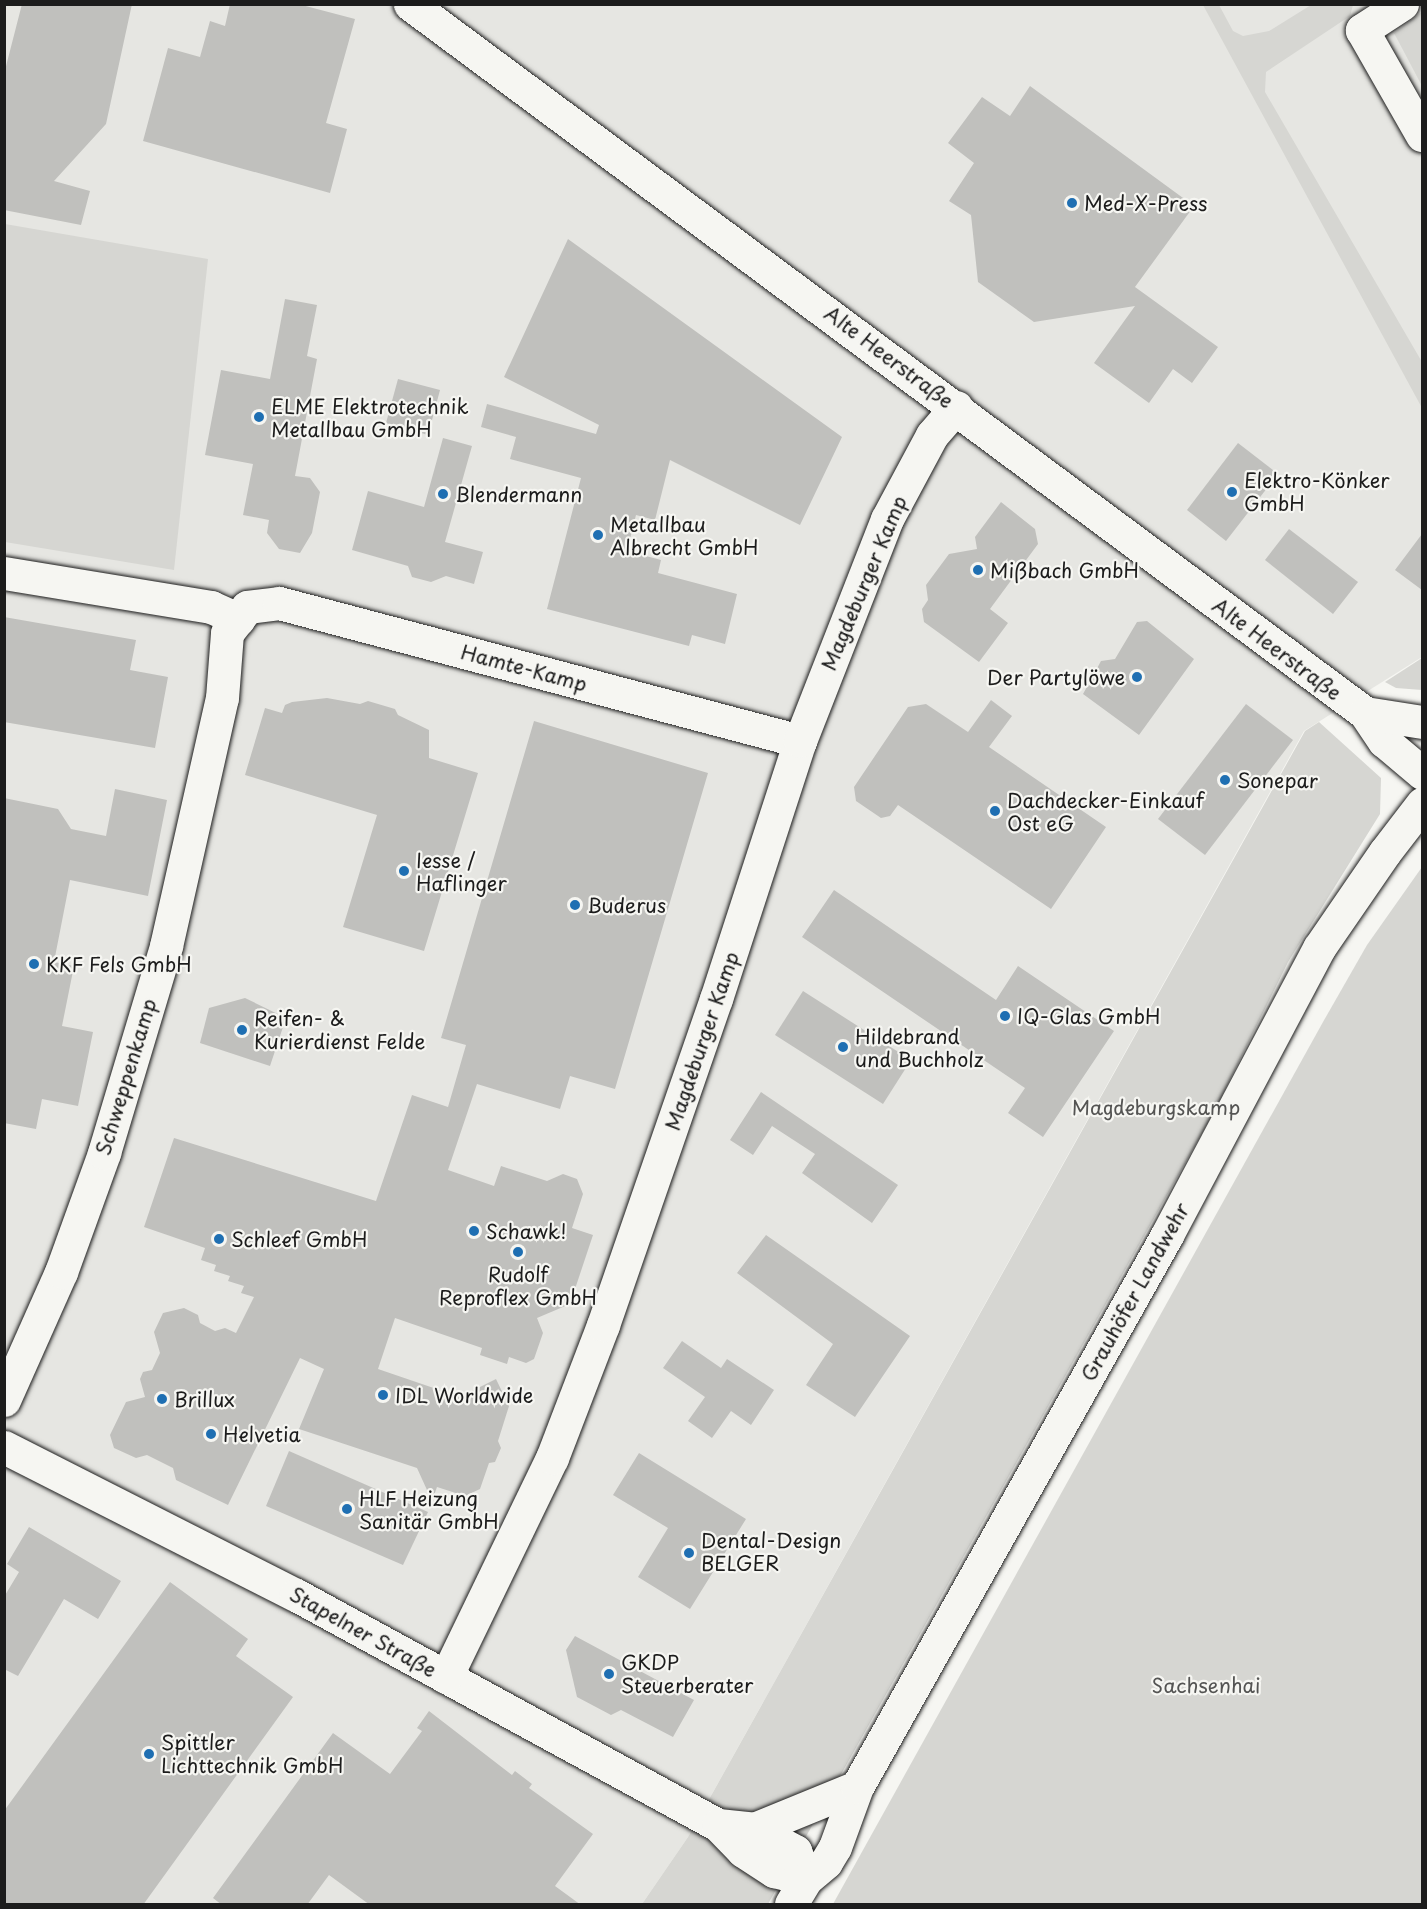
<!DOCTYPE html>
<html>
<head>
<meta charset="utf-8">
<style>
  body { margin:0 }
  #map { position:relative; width:1427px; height:1909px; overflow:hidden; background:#f6f6f2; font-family:"Playpen Sans",sans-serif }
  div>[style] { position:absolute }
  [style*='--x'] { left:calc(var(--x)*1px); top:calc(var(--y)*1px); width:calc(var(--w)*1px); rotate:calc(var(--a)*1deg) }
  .built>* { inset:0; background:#e6e6e2 }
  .green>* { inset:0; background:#d6d6d2 }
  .building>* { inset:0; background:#c0c0bd }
  .roads { filter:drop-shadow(0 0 2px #1c1c1c) drop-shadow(0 0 2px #1c1c1c) }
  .minor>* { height:33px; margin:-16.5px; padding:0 16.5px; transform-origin:16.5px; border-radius:16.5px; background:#f6f6f2 }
  .dots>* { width:16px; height:16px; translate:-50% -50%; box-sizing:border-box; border:3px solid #f6f6f2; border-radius:50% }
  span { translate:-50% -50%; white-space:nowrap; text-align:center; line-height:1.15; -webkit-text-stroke:4.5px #f6f6f2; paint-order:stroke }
  .poi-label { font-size:20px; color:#1c1c1c }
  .left { translate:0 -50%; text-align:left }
  .right { translate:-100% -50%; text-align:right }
  .street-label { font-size:20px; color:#1c1c1c }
  .park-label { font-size:20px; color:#545453 }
  .frame { position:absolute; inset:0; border:6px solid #1c1c1c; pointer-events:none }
</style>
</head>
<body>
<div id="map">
  <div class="built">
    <i style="clip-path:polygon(5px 5px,1422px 5px,1422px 657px,1304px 731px,688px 1837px,642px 1904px,5px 1904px)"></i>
  </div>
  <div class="green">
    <i style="clip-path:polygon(1203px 5px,1219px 5px,1233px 31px,1243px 36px,1269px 31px,1311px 5px,1353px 5px,1350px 16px,1266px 72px,1265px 92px,1422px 362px,1422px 408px)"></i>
    <i style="clip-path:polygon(1422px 12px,1422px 86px,1394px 33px)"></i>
    <i style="clip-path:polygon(5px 224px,208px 259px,174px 570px,5px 542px)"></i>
    <i style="clip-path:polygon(1422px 658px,1422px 690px,1396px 688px,1385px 682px)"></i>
    <i style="clip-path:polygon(1319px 722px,1381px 778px,1380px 814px,1288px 962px,1215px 1110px,768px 1904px,642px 1904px,688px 1837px,1305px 731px)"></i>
    <i style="clip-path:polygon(1422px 867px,1422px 1904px,833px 1904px,1323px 1022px,1367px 945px)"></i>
  </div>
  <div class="building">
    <i style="clip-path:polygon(22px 4px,132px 4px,106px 124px,54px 181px,90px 191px,81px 225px,4px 210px,4px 74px)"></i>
    <i style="clip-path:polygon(230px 4px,298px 4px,355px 19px,326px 123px,347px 129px,330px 193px,143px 141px,168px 48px,200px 57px,210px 21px,225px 26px)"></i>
    <i style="clip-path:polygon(1030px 86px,1194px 206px,1135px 287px,1218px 347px,1192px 383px,1173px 369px,1149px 403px,1094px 363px,1135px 306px,1034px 322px,978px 282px,971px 215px,949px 201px,974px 163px,948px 143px,982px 97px,1010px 116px)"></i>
    <i style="clip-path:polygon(568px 239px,842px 437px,800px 525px,670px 460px,655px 520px,636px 515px,627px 551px,661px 560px,658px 573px,737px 594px,725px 644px,692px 635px,689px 646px,547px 609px,581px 478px,510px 459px,516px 437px,481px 427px,487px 404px,596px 434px,599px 425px,504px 377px)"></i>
    <i style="clip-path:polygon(285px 299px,317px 305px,307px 356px,317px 359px,295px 476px,310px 478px,320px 492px,312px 533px,300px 553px,279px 549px,267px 533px,269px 520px,243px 515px,253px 464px,205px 455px,221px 370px,270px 379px)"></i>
    <i style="clip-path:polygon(398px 379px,440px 390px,428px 435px,386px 423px)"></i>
    <i style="clip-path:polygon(443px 438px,472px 446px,445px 542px,483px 552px,474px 584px,446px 576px,431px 582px,412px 577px,408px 566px,352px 550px,368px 491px,424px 507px)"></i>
    <i style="clip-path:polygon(1238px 443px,1278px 474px,1226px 541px,1187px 510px)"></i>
    <i style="clip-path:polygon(1001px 502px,1035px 529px,1038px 544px,990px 609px,1008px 623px,979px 662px,924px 622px,922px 609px,928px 600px,926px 585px,949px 554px,977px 549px,975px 537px)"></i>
    <i style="clip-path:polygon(1289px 529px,1358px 582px,1333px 614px,1265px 560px)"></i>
    <i style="clip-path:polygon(1422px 534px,1422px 590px,1395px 570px)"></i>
    <i style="clip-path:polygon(4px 617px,136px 640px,130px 670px,168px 677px,155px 748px,4px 722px)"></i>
    <i style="clip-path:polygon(1147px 621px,1194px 659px,1139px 735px,1083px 694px,1101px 661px,1115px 659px,1137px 622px)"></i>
    <i style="clip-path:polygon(327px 698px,360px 704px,368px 701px,395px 709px,398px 715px,429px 730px,429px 758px,478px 773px,424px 951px,343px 927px,377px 815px,245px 775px,265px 708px,282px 713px,285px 705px,292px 702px)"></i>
    <i style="clip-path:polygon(991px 700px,1012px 716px,989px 747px,1106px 827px,1051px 909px,898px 805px,890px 816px,881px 818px,856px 801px,854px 787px,908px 707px,926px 704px,968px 732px)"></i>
    <i style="clip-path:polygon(1246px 704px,1293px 740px,1205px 855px,1158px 819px)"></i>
    <i style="clip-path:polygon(534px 721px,708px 773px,615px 1089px,570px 1076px,560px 1109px,477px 1084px,448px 1170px,494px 1186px,501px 1166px,547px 1181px,563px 1174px,577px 1179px,583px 1194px,572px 1228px,593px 1235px,570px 1304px,537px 1318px,543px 1333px,534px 1359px,526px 1363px,509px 1357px,507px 1364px,480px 1355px,482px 1348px,395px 1318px,378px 1369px,460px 1397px,496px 1379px,509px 1406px,498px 1441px,501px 1448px,495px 1462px,489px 1463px,480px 1489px,465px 1496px,437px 1487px,432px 1501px,417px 1468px,299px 1429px,324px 1369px,300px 1358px,228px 1505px,176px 1480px,173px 1468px,147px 1455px,136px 1458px,114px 1448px,110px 1435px,126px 1402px,145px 1397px,140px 1379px,143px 1372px,152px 1370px,160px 1353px,154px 1332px,163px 1313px,184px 1308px,198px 1315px,200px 1323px,215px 1331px,225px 1328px,236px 1333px,254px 1297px,241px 1293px,244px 1286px,228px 1281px,230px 1276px,214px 1271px,216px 1265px,201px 1260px,205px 1248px,144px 1227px,174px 1138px,376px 1201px,412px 1095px,448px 1107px,466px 1045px,441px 1038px)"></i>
    <i style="clip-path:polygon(115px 789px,167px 800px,148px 896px,70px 880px,54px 962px,74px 966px,62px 1026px,93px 1032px,78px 1106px,42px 1099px,36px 1129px,4px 1123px,4px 798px,58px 809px,71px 829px,106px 836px)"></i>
    <i style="clip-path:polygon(834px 890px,996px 1000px,1018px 966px,1114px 1031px,1043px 1137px,1008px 1113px,1025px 1088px,802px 937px)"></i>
    <i style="clip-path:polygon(803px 991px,911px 1060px,883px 1104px,775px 1035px)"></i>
    <i style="clip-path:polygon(245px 998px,286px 1018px,270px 1066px,200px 1043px,209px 1008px)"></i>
    <i style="clip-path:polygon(761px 1092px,898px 1185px,872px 1223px,802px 1173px,815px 1154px,772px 1126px,753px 1155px,730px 1140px)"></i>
    <i style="clip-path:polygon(766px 1235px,910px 1336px,855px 1417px,806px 1385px,833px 1344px,737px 1273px)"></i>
    <i style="clip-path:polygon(682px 1341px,721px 1368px,727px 1359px,774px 1390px,751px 1425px,731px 1411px,712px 1438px,688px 1421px,705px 1397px,663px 1368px)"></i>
    <i style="clip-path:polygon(289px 1451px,428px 1512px,403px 1565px,266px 1506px)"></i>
    <i style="clip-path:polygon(639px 1453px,746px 1519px,690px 1609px,638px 1577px,668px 1528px,613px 1495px)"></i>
    <i style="clip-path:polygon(29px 1527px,121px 1581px,98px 1619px,64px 1599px,18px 1676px,4px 1669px,4px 1597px,19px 1572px,7px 1564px)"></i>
    <i style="clip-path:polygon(170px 1582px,248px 1639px,236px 1656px,293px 1697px,143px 1905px,4px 1905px,4px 1811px)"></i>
    <i style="clip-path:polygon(575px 1636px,694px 1700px,673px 1737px,621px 1710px,611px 1715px,577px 1697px,566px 1650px)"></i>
    <i style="clip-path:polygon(429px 1711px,512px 1775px,515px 1771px,532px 1784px,529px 1788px,593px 1834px,555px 1886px,581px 1905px,370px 1905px,329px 1875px,307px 1905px,222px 1905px,213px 1898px,333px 1733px,390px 1774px,422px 1731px,417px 1728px)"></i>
  </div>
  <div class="roads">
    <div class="minor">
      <i style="--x:410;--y:4;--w:1189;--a:36.59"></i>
      <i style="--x:1365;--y:713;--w:34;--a:56"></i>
      <i style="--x:1384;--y:741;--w:50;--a:40.1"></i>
      <i style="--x:1402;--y:4;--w:48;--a:147"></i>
      <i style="--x:1362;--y:30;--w:121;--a:60.3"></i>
      <i style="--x:4;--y:573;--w:210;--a:9.3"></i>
      <i style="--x:211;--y:607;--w:30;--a:24"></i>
      <i style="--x:1365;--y:713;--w:58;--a:9"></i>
      <i style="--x:4;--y:1400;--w:140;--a:-66"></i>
      <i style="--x:61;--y:1272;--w:127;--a:-70.1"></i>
      <i style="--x:104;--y:1153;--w:216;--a:-73.3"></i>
      <i style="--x:166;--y:946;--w:254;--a:-77.3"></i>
      <i style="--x:222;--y:698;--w:65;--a:-85.6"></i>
      <i style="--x:227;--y:633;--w:33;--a:-52"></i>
      <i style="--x:247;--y:607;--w:32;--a:-7"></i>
      <i style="--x:279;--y:603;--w:539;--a:14.84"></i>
      <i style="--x:4;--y:1447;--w:327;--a:26.9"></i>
      <i style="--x:296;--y:1595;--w:481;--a:28.6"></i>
      <i style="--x:718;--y:1825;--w:36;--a:46"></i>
      <i style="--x:743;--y:1851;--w:37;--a:33"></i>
      <i style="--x:774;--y:1871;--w:33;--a:14"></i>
      <i style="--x:446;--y:1677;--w:243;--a:-64.2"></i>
      <i style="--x:552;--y:1458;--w:142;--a:-69"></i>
      <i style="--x:603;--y:1325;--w:345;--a:-70.9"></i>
      <i style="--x:716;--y:999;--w:271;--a:-72"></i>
      <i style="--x:800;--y:741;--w:238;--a:-68.6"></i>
      <i style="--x:887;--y:519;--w:95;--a:-61.8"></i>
      <i style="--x:932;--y:435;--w:37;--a:-49"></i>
      <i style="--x:718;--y:1825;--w:36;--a:6"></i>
      <i style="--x:754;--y:1829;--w:47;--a:28.2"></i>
      <i style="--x:795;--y:1851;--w:30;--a:69"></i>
      <i style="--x:754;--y:1829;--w:111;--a:-22.2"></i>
      <i style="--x:791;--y:1904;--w:29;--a:-59"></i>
      <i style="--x:806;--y:1879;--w:26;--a:-40"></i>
      <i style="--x:826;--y:1862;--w:17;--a:-59"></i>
      <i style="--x:835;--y:1847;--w:64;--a:-69.9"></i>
      <i style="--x:857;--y:1787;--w:633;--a:-60.68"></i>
      <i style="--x:1167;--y:1235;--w:325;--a:-62.1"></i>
      <i style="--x:1319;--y:948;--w:116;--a:-55.5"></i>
      <i style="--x:1385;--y:852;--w:61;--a:-52.4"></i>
    </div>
  </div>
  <div class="dots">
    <i style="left:1072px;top:203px;background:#1f6fb2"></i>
    <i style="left:259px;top:417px;background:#1f6fb2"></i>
    <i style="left:1232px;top:492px;background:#1f6fb2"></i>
    <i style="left:443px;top:494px;background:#1f6fb2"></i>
    <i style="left:598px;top:535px;background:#1f6fb2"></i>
    <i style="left:978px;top:570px;background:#1f6fb2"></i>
    <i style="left:1137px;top:677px;background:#1f6fb2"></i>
    <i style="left:1225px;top:780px;background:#1f6fb2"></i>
    <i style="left:995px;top:811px;background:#1f6fb2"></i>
    <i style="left:404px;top:871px;background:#1f6fb2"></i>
    <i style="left:575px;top:905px;background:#1f6fb2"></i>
    <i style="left:34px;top:964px;background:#1f6fb2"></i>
    <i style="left:1005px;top:1016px;background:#1f6fb2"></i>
    <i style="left:242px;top:1030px;background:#1f6fb2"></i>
    <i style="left:843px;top:1047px;background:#1f6fb2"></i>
    <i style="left:474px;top:1231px;background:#1f6fb2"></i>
    <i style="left:219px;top:1239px;background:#1f6fb2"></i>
    <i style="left:518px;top:1252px;background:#1f6fb2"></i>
    <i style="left:383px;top:1395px;background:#1f6fb2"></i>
    <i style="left:162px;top:1399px;background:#1f6fb2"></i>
    <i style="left:211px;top:1434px;background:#1f6fb2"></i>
    <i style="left:347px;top:1509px;background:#1f6fb2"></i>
    <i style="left:689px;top:1553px;background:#1f6fb2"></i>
    <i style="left:609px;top:1674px;background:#1f6fb2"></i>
    <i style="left:149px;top:1754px;background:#1f6fb2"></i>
  </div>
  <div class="poi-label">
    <span class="left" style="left:1084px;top:203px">Med-X-Press</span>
    <span class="left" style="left:271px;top:418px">ELME Elektrotechnik<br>Metallbau GmbH</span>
    <span class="left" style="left:1244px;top:492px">Elektro-Könker<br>GmbH</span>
    <span class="left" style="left:455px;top:494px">Blendermann</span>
    <span class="left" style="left:610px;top:536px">Metallbau<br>Albrecht GmbH</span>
    <span class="left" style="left:990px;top:570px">Mißbach GmbH</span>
    <span class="right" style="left:1125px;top:677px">Der Partylöwe</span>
    <span class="left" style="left:1237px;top:780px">Sonepar</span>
    <span class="left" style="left:1007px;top:812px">Dachdecker-Einkauf<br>Ost eG</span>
    <span class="left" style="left:416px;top:872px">Iesse /<br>Haflinger</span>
    <span class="left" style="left:587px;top:905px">Buderus</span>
    <span class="left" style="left:46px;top:964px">KKF Fels GmbH</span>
    <span class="left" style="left:1017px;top:1016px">IQ-Glas GmbH</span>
    <span class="left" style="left:254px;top:1030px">Reifen- &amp;<br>Kurierdienst Felde</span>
    <span class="left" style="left:855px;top:1048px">Hildebrand<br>und Buchholz</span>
    <span class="left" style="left:486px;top:1231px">Schawk!</span>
    <span class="left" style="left:231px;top:1239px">Schleef GmbH</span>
    <span style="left:518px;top:1286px">Rudolf<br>Reproflex GmbH</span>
    <span class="left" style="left:395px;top:1395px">IDL Worldwide</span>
    <span class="left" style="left:174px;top:1399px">Brillux</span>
    <span class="left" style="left:223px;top:1434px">Helvetia</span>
    <span class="left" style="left:359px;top:1510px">HLF Heizung<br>Sanitär GmbH</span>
    <span class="left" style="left:701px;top:1552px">Dental-Design<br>BELGER</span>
    <span class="left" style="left:621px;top:1674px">GKDP<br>Steuerberater</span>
    <span class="left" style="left:161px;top:1754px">Spittler<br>Lichttechnik GmbH</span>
  </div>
  <div class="street-label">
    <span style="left:889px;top:357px;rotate:37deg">Alte Heerstraße</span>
    <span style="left:864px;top:583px;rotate:-67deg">Magdeburger Kamp</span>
    <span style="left:1277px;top:649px;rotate:37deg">Alte Heerstraße</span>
    <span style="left:524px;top:668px;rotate:15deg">Hamte-Kamp</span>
    <span style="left:702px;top:1041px;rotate:-71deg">Magdeburger Kamp</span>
    <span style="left:126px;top:1077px;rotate:-73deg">Schweppenkamp</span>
    <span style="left:1135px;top:1292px;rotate:-61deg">Grauhöfer Landwehr</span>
    <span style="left:363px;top:1632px;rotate:29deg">Stapelner Straße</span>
  </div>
  <div class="park-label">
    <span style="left:1156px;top:1107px">Magdeburgskamp</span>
    <span style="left:1206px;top:1685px">Sachsenhai</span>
  </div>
  <div class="frame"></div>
</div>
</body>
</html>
